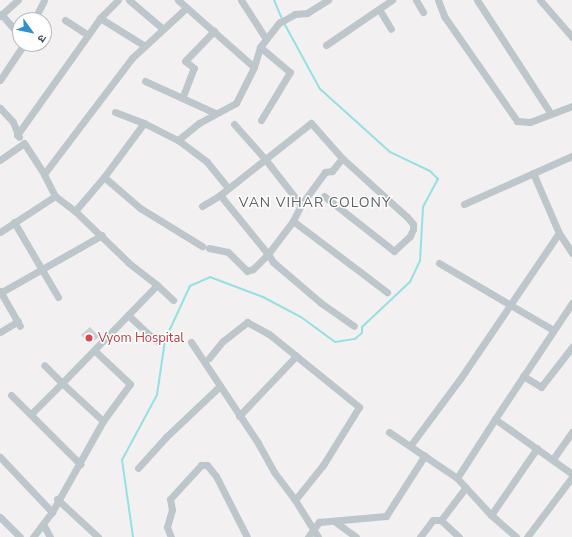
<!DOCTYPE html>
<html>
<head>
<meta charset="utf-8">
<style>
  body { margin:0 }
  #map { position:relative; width:572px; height:537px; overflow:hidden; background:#f2f0f0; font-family:"Nunito Sans","Noto Sans Devanagari",sans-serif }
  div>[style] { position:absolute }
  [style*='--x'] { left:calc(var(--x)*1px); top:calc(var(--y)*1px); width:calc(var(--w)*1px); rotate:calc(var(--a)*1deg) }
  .stream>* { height:2px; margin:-1px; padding:0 1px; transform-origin:1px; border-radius:1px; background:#96e0e2 }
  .building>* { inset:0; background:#cbced2 }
  .minor>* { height:7px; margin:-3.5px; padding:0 3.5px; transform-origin:3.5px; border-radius:3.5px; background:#bdc6cb }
  .dots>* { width:11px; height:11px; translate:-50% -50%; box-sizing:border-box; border:2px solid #fff; border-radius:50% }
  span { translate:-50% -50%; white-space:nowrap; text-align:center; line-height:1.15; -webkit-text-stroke:3px #fff; paint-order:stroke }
  .health-label { font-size:13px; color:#be3a42 }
  .left { translate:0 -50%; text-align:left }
  .neighbourhood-label { font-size:14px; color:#5d6164; letter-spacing:1px }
  .north { position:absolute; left:12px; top:12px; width:40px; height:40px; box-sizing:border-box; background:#fff; border:1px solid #b7bbbd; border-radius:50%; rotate:123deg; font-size:11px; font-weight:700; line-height:16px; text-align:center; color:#4a565b }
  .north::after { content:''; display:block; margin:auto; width:14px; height:18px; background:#2e90ce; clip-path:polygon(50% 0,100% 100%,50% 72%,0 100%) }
</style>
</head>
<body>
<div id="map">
  <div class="stream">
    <i style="--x:274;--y:0;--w:21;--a:67"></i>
    <i style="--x:133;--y:537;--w:78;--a:-98.1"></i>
    <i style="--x:122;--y:460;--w:74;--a:-61.7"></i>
    <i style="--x:157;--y:395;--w:56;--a:-81.7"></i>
    <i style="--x:165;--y:340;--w:60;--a:-65.2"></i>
    <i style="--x:190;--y:286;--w:22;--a:-24"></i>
    <i style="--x:210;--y:277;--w:57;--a:20.7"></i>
    <i style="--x:263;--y:297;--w:43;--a:27.8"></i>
    <i style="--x:301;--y:317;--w:42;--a:36.3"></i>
    <i style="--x:335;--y:342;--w:20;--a:-9"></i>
    <i style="--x:355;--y:339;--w:9;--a:-41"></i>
    <i style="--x:362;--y:333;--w:6;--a:-90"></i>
    <i style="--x:362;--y:327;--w:66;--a:-43.2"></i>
    <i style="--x:410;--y:282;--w:23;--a:-65"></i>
    <i style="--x:420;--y:261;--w:54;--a:-86.8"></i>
    <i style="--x:423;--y:207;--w:32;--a:-62"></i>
    <i style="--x:438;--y:179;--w:11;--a:-135"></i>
    <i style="--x:430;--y:171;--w:44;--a:-154.6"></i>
    <i style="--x:390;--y:152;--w:94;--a:-138"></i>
    <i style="--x:320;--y:89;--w:75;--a:-118.6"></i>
  </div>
  <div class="building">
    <i style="clip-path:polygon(90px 327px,99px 337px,89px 344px,81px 335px)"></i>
  </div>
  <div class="minor">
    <i style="--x:129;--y:0;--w:43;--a:40.3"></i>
    <i style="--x:178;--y:0;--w:101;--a:41.4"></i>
    <i style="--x:241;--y:0;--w:46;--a:57.3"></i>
    <i style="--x:416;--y:0;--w:14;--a:60"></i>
    <i style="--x:438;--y:0;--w:17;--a:69"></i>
    <i style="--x:444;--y:16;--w:128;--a:55.2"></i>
    <i style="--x:517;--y:121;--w:13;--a:4"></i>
    <i style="--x:530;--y:122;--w:45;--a:-20.9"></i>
    <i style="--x:477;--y:0;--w:136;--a:57"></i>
    <i style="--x:540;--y:0;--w:49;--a:49.1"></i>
    <i style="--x:379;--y:9;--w:23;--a:59"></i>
    <i style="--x:1;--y:14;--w:29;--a:49"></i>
    <i style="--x:0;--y:16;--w:24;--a:-42"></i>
    <i style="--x:100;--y:18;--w:53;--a:31.9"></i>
    <i style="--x:34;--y:20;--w:22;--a:-63"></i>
    <i style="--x:65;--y:20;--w:27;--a:33"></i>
    <i style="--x:326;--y:45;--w:80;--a:-34.3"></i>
    <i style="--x:260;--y:47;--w:39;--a:40"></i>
    <i style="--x:290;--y:72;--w:56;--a:121.1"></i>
    <i style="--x:0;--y:80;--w:43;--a:-56.3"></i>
    <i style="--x:145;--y:81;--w:77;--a:24.6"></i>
    <i style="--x:183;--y:96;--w:30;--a:-69"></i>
    <i style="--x:194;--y:68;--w:11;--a:-142"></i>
    <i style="--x:185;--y:61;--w:42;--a:-46"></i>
    <i style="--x:0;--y:108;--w:19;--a:47"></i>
    <i style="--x:13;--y:122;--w:16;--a:68"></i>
    <i style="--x:115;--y:112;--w:31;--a:21"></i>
    <i style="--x:234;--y:124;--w:47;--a:48.5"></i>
    <i style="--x:265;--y:159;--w:58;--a:52"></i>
    <i style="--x:301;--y:205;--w:18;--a:117"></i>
    <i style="--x:17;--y:135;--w:143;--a:-54.6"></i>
    <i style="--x:100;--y:18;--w:25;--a:-45"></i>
    <i style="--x:178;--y:140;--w:36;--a:37"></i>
    <i style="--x:207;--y:162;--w:33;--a:51"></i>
    <i style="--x:0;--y:160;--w:29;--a:-35"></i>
    <i style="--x:24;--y:143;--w:37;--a:57"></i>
    <i style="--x:533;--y:173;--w:65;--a:66.6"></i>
    <i style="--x:559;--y:233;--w:24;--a:57"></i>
    <i style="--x:104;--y:177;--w:48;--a:40.7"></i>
    <i style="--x:140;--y:208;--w:73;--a:31.5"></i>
    <i style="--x:220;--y:195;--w:76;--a:50.9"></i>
    <i style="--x:268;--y:254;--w:41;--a:-52.9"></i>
    <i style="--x:293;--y:221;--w:118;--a:37.1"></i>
    <i style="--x:55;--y:196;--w:25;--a:-117"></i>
    <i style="--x:44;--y:174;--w:146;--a:-52.8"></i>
    <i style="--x:132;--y:58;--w:72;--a:-42.8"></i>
    <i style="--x:464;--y:204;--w:118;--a:-24"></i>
    <i style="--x:301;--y:205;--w:41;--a:-54"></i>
    <i style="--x:325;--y:172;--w:7;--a:-8"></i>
    <i style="--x:332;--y:171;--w:16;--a:-52"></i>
    <i style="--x:202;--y:206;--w:21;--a:-31"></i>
    <i style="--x:220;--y:195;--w:116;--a:-38.4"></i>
    <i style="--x:311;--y:123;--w:47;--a:48.5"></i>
    <i style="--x:342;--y:158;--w:88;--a:42.2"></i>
    <i style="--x:407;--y:217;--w:9;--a:49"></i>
    <i style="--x:413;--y:224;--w:5;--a:90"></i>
    <i style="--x:413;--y:229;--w:8;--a:113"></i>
    <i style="--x:410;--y:236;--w:22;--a:137"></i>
    <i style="--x:394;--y:251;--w:89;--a:-141.8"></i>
    <i style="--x:14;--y:222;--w:87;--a:59.6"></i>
    <i style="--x:0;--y:232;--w:66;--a:-33.2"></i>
    <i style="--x:55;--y:196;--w:25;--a:37"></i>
    <i style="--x:209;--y:248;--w:19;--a:12"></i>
    <i style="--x:228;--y:252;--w:27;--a:45"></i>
    <i style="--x:247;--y:271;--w:6;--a:-18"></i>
    <i style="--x:253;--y:269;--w:21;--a:-45"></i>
    <i style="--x:268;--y:254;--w:9;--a:58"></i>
    <i style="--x:273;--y:262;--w:63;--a:40.5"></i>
    <i style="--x:321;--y:303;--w:40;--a:34.9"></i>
    <i style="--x:439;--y:263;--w:132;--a:30.4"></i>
    <i style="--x:157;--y:285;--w:22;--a:43"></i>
    <i style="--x:0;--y:291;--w:40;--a:60.3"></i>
    <i style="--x:0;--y:293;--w:117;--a:-29.6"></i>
    <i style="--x:572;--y:303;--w:139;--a:123.6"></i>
    <i style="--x:495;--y:419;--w:95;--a:35.5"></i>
    <i style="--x:128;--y:315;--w:37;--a:43"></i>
    <i style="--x:0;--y:332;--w:21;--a:-31"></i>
    <i style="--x:191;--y:342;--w:121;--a:56.4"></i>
    <i style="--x:258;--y:443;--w:33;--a:61"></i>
    <i style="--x:274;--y:472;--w:35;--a:53"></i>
    <i style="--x:95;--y:351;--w:48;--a:43.3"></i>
    <i style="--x:130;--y:384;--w:46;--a:126.1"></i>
    <i style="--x:209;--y:358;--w:22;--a:-51"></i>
    <i style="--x:223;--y:341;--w:31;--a:-38"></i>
    <i style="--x:247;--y:322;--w:25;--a:29"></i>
    <i style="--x:269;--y:334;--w:116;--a:39"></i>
    <i style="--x:359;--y:407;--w:68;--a:121.8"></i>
    <i style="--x:323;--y:465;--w:45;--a:128.7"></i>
    <i style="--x:295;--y:500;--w:44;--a:58.1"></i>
    <i style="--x:523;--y:376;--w:21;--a:31"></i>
    <i style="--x:541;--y:387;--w:51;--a:-52.2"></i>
    <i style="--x:11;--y:395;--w:98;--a:45"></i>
    <i style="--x:31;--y:414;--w:44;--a:-45"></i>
    <i style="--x:62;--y:383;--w:25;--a:-135"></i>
    <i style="--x:239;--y:416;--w:83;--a:-46.5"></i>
    <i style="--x:495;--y:419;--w:70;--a:122.8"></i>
    <i style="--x:457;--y:478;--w:50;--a:47.4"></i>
    <i style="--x:491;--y:515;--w:33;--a:41"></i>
    <i style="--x:389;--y:432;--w:82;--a:34.1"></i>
    <i style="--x:410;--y:446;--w:84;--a:-53.3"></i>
    <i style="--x:460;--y:379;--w:176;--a:-55.9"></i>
    <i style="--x:0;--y:457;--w:76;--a:46.6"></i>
    <i style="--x:553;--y:459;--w:33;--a:-55"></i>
    <i style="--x:138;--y:468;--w:42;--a:-47.9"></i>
    <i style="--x:166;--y:437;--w:74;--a:-43.4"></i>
    <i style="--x:57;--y:499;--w:56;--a:42.8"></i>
    <i style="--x:491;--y:515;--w:81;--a:-55.5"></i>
    <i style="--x:0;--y:517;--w:28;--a:45"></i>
    <i style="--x:334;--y:521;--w:27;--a:36"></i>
    <i style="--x:43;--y:524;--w:15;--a:62"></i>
    <i style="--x:33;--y:537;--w:31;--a:-53"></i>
    <i style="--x:52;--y:512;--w:104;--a:-60.7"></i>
    <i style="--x:103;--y:421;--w:56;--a:-137.2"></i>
    <i style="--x:62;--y:383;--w:136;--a:-45.9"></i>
    <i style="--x:157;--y:285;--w:37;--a:-142"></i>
    <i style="--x:128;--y:262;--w:74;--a:-136.1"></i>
    <i style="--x:75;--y:211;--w:45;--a:-49.5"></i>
    <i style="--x:104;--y:177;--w:67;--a:-53.5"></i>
    <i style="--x:144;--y:123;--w:38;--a:27"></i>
    <i style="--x:178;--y:140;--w:27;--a:-39"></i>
    <i style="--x:199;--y:123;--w:42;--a:-28.4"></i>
    <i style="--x:236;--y:103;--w:40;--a:-63.4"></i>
    <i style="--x:254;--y:67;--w:21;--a:-73"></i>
    <i style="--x:260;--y:47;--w:31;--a:-52"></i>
    <i style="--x:279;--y:23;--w:18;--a:-29"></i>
    <i style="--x:295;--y:14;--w:12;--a:-5"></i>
    <i style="--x:307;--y:13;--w:25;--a:-32"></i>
    <i style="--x:171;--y:537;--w:11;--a:-112"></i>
    <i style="--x:167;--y:527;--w:18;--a:-74"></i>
    <i style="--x:172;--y:510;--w:11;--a:-100"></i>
    <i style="--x:170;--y:499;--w:46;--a:-47.6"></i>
    <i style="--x:201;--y:465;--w:6;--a:0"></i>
    <i style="--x:207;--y:465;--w:14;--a:51"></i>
    <i style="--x:216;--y:476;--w:68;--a:63.1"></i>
    <i style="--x:308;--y:537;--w:19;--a:-54"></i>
    <i style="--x:319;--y:522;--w:67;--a:-5.1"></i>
    <i style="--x:386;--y:516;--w:72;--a:-57.4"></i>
    <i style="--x:420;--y:537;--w:21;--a:-53"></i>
    <i style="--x:433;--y:520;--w:8;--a:0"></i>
    <i style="--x:459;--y:537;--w:25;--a:-137"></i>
    <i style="--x:441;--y:520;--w:41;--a:-52.9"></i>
    <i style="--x:527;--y:537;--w:75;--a:-53.1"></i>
  </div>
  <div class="dots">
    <i style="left:89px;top:338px;background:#e0444e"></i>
  </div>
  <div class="health-label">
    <span class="left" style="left:98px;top:338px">Vyom Hospital</span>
  </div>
  <div class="neighbourhood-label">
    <span style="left:315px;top:203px">VAN VIHAR COLONY</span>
  </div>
  <div class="north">उ</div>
</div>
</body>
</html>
